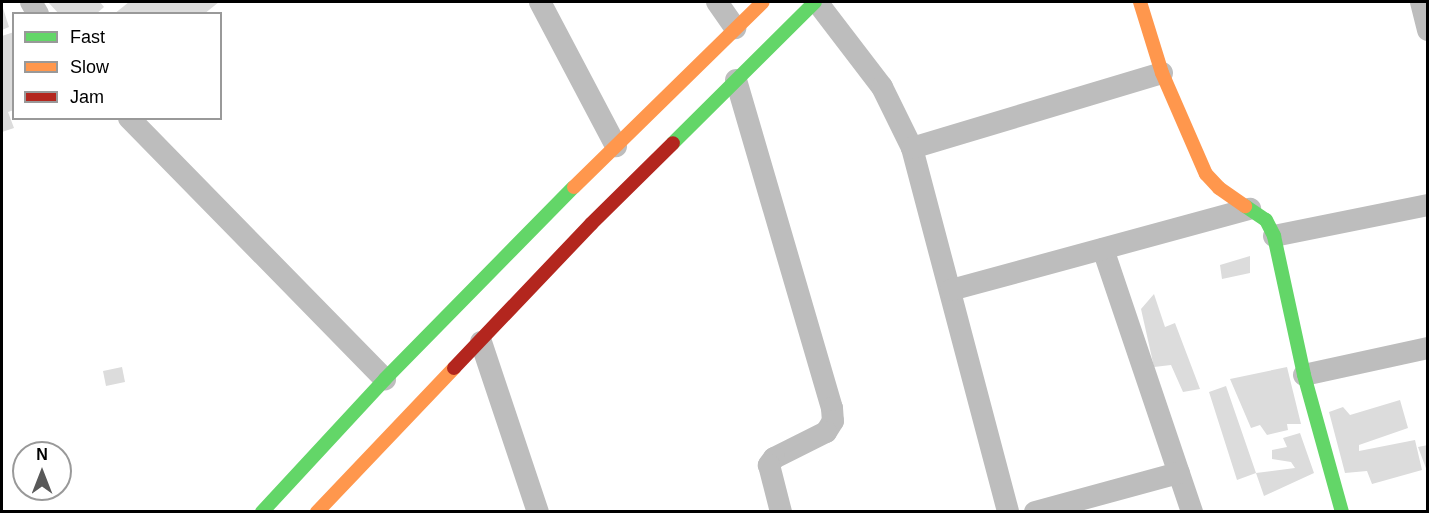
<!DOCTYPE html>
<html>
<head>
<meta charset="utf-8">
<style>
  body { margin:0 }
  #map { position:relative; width:1429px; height:513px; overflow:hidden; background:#fff; font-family:Arial,sans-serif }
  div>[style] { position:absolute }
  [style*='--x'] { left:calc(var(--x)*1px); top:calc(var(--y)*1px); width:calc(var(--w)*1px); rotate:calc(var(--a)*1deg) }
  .building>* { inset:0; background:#dcdcdc }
  .street>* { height:22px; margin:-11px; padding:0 11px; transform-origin:11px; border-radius:11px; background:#bdbdbd }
  .fast>* { height:14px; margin:-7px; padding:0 7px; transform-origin:7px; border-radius:7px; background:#63d668 }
  .slow>* { height:14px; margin:-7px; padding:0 7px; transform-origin:7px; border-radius:7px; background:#ff974d }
  .jam>* { height:14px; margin:-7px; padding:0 7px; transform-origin:7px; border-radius:7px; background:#b3261e }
  span { translate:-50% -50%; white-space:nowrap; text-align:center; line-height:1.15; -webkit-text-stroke:5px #fff; paint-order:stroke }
  .frame { position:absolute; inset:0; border:3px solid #000; pointer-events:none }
  .legend { position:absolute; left:12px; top:12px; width:210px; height:108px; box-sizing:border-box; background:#fff; border:2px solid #999; margin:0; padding:8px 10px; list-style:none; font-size:18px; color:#000 }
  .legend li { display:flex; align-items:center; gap:12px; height:30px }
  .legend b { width:30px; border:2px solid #999 }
  .north { position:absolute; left:12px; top:441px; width:60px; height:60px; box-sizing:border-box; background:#fff; border:2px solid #999; border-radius:50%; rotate:0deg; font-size:16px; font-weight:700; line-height:24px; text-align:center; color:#000 }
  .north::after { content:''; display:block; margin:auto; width:21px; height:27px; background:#595959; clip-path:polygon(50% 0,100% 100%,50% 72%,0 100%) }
</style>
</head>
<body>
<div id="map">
  <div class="building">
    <i style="clip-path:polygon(48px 2px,100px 2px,104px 7px,96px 14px,59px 14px)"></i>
    <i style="clip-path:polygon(129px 2px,219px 2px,204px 14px,114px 14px)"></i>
    <i style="clip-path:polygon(2px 5px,9px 27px,2px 30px)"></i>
    <i style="clip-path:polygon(14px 32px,14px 110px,8px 112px,14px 128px,2px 132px,2px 36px)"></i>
    <i style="clip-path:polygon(1250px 256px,1250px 273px,1222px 279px,1220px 265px)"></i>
    <i style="clip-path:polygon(1154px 294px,1165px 327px,1175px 323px,1200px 389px,1183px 392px,1171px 365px,1154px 367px,1141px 309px)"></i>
    <i style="clip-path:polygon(122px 367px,125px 382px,106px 386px,103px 371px)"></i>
    <i style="clip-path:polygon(1287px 367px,1301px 424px,1287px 424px,1288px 430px,1267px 435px,1260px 425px,1251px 428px,1230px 379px)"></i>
    <i style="clip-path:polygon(1226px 386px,1256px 473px,1295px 468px,1291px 462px,1272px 459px,1272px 450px,1287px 447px,1283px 438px,1300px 433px,1314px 473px,1264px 496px,1256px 473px,1237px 480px,1209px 392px)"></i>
    <i style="clip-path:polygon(1400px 400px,1408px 428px,1359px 445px,1359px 451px,1415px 440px,1422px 470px,1372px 484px,1367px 471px,1345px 473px,1329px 412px,1343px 407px,1350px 415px)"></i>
    <i style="clip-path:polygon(1428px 445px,1428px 471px,1427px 471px,1418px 447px)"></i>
  </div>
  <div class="street">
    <i style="--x:31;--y:2;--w:14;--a:60"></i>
    <i style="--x:540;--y:2;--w:163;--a:62.2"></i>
    <i style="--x:717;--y:2;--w:32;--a:55"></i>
    <i style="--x:817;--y:2;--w:107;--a:52.6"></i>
    <i style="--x:882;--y:87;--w:68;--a:63.8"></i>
    <i style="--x:912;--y:148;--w:376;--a:75.2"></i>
    <i style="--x:1421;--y:2;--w:29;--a:76"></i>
    <i style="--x:736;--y:80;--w:342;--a:73.7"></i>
    <i style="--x:832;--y:408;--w:13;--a:86"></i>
    <i style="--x:833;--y:421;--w:13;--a:122"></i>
    <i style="--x:826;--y:432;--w:58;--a:153.4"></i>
    <i style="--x:774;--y:458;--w:9;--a:126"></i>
    <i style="--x:769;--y:465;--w:49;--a:75.7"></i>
    <i style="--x:129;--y:118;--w:366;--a:45.6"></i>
    <i style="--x:912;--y:148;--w:261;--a:-16.7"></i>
    <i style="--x:1274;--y:236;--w:157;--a:-11.4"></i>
    <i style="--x:1103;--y:249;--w:278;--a:71.3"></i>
    <i style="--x:951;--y:290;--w:310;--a:-15.2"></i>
    <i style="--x:481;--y:342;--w:179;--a:71.5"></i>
    <i style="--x:1304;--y:375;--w:127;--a:-12.3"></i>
    <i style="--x:1035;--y:512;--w:149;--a:-15.2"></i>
  </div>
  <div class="fast">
    <i style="--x:673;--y:143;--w:200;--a:-44.8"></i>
    <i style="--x:1245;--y:206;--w:25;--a:34"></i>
    <i style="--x:1266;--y:220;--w:18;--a:63"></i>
    <i style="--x:1274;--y:236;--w:142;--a:77.8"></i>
    <i style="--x:1304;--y:375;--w:142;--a:74.5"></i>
    <i style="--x:262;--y:512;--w:181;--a:-47.2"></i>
    <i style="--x:385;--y:379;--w:269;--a:-45.5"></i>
  </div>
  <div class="slow">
    <i style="--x:1140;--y:2;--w:74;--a:72.8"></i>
    <i style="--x:1162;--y:73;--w:110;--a:66.5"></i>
    <i style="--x:1206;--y:174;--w:19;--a:47"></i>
    <i style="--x:1219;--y:188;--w:32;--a:35"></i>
    <i style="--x:574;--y:187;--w:264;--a:-44.4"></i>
    <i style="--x:317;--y:512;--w:199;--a:-46.4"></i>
  </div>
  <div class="jam">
    <i style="--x:454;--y:368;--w:199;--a:-46.4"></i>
    <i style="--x:591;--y:224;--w:115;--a:-44.6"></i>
  </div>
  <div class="frame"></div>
  <ul class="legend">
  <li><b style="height:8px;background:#63d668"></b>Fast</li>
  <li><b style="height:8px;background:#ff974d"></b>Slow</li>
  <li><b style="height:8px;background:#b3261e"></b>Jam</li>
  </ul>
  <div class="north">N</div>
</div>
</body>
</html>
